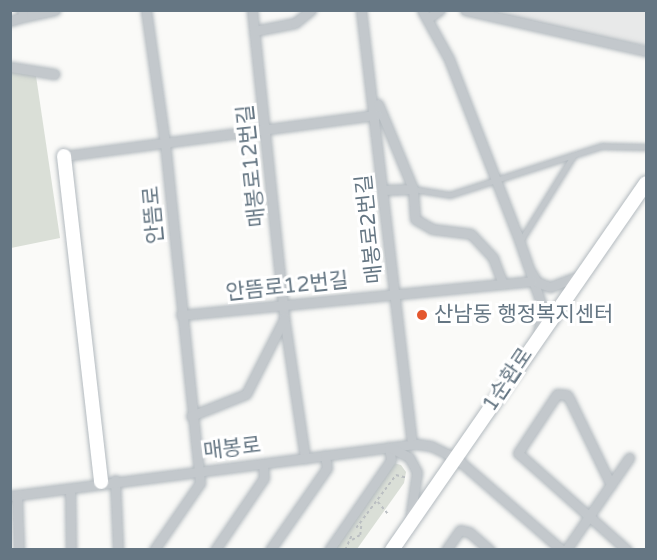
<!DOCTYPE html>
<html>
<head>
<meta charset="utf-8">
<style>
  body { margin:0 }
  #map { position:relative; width:657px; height:560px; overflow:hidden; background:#fafaf8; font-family:"Varela Round","Noto Sans KR",sans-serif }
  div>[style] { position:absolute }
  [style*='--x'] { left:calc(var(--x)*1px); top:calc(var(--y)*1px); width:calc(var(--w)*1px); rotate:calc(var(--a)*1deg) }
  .built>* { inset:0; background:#e8e9e9 }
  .green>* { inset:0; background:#dadfd7 }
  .path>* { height:1.5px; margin-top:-0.75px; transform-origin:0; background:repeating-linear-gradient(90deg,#bbbfc2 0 3px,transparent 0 6px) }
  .roads { filter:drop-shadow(0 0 2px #b3babf) drop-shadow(0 0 2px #b3babf) }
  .lane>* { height:4.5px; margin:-2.25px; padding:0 2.25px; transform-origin:2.25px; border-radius:2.25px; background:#c3c8cc }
  .street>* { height:9px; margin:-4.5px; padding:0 4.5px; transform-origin:4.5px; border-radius:4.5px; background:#c3c8cc }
  .secondary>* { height:14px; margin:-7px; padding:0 7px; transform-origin:7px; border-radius:7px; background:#fff }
  .dots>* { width:16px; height:16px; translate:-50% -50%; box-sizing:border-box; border:3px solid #fff; border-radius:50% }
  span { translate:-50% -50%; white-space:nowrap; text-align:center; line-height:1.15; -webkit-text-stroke:6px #fff; paint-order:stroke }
  .street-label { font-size:21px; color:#657683 }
  .poi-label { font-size:21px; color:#657683 }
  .left { translate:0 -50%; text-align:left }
  .frame { position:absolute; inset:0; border:12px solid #657683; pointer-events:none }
</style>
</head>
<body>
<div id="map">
  <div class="built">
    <i style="clip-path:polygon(467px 11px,646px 11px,646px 46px)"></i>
  </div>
  <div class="green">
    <i style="clip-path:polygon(10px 64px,29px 67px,36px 76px,60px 238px,11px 248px)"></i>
    <i style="clip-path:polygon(394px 463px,401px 465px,406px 472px,404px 483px,357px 549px,332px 550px)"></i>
  </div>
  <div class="path">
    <i style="--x:378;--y:502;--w:17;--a:50"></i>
    <i style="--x:356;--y:528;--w:66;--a:-53"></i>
    <i style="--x:396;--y:475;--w:11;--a:15"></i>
    <i style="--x:352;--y:540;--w:9;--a:-32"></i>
    <i style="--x:360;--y:535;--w:9;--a:-84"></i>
    <i style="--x:345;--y:550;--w:17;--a:-66"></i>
  </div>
  <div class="roads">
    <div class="lane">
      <i style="--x:413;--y:189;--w:37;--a:9"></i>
      <i style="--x:450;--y:195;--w:160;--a:-17.9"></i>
      <i style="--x:602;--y:146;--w:44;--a:1.3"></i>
      <i style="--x:521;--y:240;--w:99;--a:-58.2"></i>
    </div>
    <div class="street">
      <i style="--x:146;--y:10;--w:134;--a:81.9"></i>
      <i style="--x:165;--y:143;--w:342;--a:84.1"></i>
      <i style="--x:200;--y:483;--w:81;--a:124.5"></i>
      <i style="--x:252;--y:10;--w:309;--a:84"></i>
      <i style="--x:284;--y:317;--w:143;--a:81.5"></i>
      <i style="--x:361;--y:10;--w:437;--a:83.3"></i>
      <i style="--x:422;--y:10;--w:56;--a:61.1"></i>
      <i style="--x:449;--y:59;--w:188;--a:68.8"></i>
      <i style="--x:517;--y:234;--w:79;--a:70.9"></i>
      <i style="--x:543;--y:309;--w:25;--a:102"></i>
      <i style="--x:465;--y:10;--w:186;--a:12.8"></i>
      <i style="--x:23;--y:17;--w:33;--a:-12"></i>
      <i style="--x:427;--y:19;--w:16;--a:-35"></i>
      <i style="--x:10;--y:21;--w:14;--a:-17"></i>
      <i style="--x:23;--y:17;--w:7;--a:-98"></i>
      <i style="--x:254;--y:31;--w:42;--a:-11"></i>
      <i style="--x:295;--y:23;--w:21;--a:-39"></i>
      <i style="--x:10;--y:67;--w:45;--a:9"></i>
      <i style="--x:378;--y:104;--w:92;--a:67.6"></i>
      <i style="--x:413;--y:189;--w:30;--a:86"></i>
      <i style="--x:415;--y:219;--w:20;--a:30"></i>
      <i style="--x:432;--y:229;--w:39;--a:7"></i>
      <i style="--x:471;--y:234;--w:33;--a:47"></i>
      <i style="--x:493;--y:258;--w:28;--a:69"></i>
      <i style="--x:64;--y:156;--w:315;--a:-7.5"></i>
      <i style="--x:384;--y:190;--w:29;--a:-2"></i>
      <i style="--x:531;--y:272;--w:12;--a:59"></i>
      <i style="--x:537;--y:282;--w:14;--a:21"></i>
      <i style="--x:550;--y:287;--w:31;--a:-21"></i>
      <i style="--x:181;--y:315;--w:352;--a:-5.5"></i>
      <i style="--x:191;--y:416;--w:59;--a:-21.8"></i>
      <i style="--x:246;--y:394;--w:84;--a:-63.1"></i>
      <i style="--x:115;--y:480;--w:70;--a:87.5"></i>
      <i style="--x:611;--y:485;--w:94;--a:-115.8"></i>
      <i style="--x:570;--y:400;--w:6;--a:-121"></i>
      <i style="--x:567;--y:395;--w:10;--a:-174"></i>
      <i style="--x:557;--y:394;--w:71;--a:123.5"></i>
      <i style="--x:518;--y:453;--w:146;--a:41.7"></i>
      <i style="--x:70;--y:491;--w:59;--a:89"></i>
      <i style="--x:10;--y:496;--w:410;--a:-7.3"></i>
      <i style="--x:417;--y:444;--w:14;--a:8"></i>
      <i style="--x:431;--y:446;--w:28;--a:26"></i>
      <i style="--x:456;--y:458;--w:140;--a:41"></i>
      <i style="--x:17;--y:498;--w:52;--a:87.8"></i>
      <i style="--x:215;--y:550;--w:87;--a:-55.8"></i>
      <i style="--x:264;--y:478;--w:14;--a:-94"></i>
      <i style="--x:270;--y:550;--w:100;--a:-55.2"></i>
      <i style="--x:327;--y:468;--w:13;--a:-99"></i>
      <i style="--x:329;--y:550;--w:109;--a:-55.4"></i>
      <i style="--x:391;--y:460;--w:13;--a:-99"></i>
      <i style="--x:389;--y:447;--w:22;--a:27"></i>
      <i style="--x:409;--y:457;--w:17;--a:62"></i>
      <i style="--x:417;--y:472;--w:48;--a:98.5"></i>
      <i style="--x:446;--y:550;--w:24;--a:-55"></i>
      <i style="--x:460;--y:530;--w:9;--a:13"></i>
      <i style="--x:469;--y:532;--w:28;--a:41"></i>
      <i style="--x:566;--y:550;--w:112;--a:-55.6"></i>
    </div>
    <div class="secondary">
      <i style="--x:64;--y:156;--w:328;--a:83.5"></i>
      <i style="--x:392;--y:550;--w:446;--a:-55.3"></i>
    </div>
  </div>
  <div class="dots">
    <i style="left:422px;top:315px;background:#e4572e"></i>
  </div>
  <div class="street-label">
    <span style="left:252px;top:166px;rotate:-96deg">매봉로12번길</span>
    <span style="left:154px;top:215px;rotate:-95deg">안뜸로</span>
    <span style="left:370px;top:229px;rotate:-96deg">매봉로2번길</span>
    <span style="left:287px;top:287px;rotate:-6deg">안뜸로12번길</span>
    <span style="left:508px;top:380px;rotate:-56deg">1순환로</span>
    <span style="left:232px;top:449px;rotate:-7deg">매봉로</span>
  </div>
  <div class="poi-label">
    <span class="left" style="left:434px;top:315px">산남동 행정복지센터</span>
  </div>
  <div class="frame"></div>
</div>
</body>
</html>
